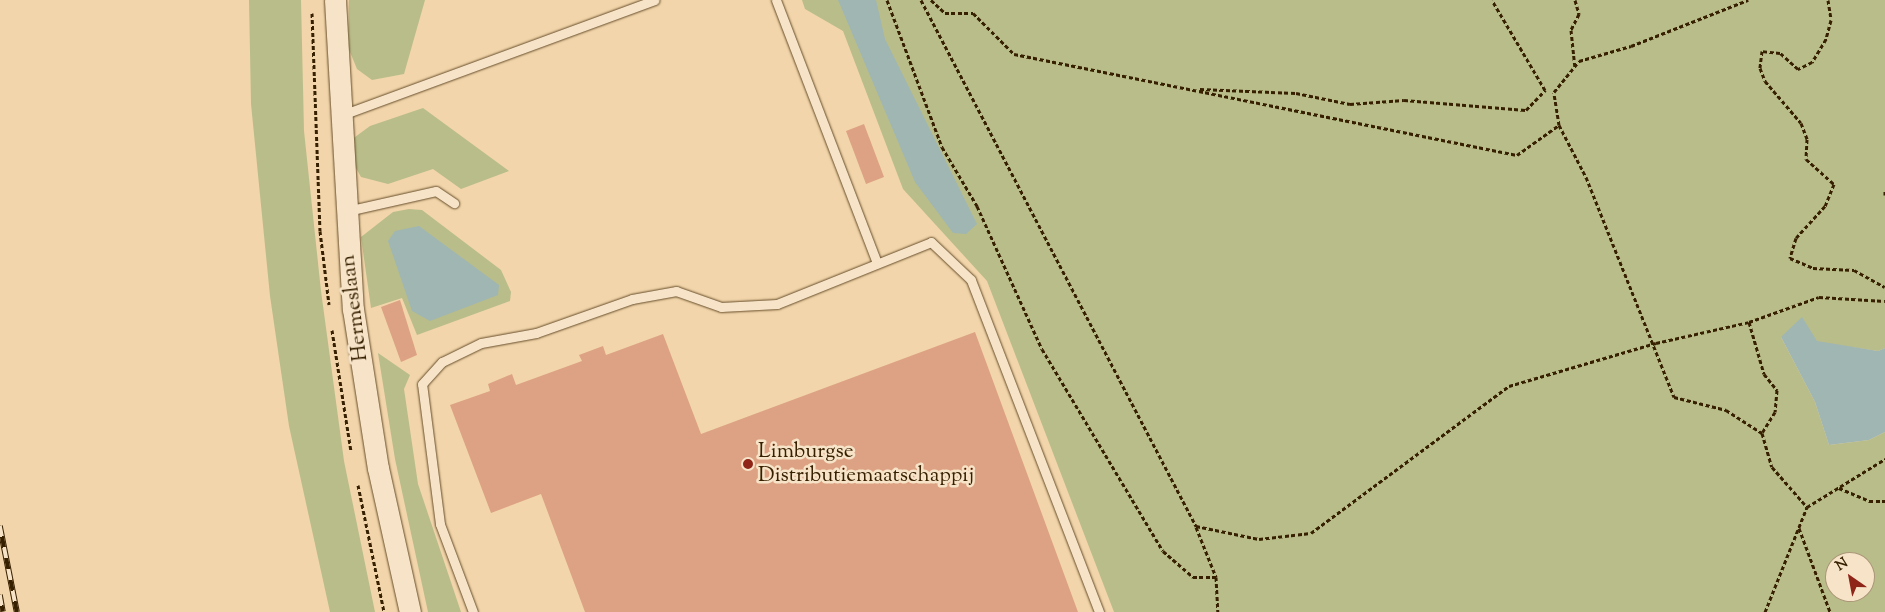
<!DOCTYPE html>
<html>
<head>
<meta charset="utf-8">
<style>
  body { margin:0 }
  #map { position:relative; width:1885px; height:612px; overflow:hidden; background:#f2d5aa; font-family:"Sorts Mill Goudy",serif }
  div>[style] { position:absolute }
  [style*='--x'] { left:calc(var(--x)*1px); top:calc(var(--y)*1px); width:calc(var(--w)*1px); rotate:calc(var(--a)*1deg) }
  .green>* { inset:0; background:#b9bd8a }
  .water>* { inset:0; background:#9fb6b3 }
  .building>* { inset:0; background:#dda283 }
  .path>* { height:3px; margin-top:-1.5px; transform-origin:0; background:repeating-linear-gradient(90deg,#372000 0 4px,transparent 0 6.5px) }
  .roads { filter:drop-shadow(0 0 1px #664d2a) drop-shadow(0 0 1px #664d2a) }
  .service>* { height:9px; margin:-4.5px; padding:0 4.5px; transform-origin:4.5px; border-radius:4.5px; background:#f7e4c8 }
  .tertiary>* { height:21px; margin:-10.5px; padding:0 10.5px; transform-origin:10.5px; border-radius:10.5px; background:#f7e4c8 }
  .rail>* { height:5.5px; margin-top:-2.75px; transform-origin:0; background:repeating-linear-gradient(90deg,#f7e4c8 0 11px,#372000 0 22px); box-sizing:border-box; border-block:1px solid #372000 }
  .dots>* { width:14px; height:14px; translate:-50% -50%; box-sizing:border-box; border:2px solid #f7e4c8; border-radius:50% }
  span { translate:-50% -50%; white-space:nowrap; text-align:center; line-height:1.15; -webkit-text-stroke:5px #f7e4c8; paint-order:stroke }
  .street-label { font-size:21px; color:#372000 }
  .poi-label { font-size:21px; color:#372000 }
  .left { translate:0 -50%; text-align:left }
  .north { position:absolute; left:1825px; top:552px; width:50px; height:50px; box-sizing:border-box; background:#f7e4c8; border:1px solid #aa9678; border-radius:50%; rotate:327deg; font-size:14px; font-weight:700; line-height:20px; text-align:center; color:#372000 }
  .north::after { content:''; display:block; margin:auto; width:18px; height:22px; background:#8f2418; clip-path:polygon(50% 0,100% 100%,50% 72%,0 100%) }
</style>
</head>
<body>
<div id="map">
  <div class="green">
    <i style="clip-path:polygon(249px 0,301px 0,304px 131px,321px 291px,344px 461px,375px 612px,330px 612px,289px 426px,270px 296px,251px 104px)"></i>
    <i style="clip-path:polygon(349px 0,425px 0,404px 74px,372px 80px,357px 69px,348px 47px)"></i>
    <i style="clip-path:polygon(evenodd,802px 0,1885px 0,1885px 348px,1878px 351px,1781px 337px,1815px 402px,1829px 445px,1869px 440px,1885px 432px,1885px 612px,1114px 612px,987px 281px,903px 189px,843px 31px,805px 9px,802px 0,1835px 562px,1865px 562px,1865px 592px,1835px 592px,1835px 562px)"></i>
    <i style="clip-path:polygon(423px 108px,509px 171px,461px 189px,433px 169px,388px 184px,361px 177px,352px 161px,351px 140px,370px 126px)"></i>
    <i style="clip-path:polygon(409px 209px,422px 210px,501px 270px,511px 292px,510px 301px,417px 335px,402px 298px,371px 308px,361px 237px,393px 212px)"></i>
    <i style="clip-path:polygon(378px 353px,410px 375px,404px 389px,418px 484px,461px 612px,428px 612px,395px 459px)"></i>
  </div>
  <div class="water">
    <i style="clip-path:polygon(838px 0,876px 0,885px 39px,977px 224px,966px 234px,953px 233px,915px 182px)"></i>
    <i style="clip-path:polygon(419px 226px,499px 285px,498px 295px,430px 321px,412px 311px,388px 241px,395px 231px)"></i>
    <i style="clip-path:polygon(1802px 317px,1817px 341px,1878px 351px,1885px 348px,1885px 432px,1869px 440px,1829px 445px,1815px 402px,1781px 337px)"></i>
  </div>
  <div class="building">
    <i style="clip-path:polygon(864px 124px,884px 177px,866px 184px,846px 131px)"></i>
    <i style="clip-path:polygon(400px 300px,417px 355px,401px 362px,381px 307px)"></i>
    <i style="clip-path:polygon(975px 332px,1078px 612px,585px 612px,541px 494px,491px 513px,450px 405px,490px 391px,488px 384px,512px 374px,516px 385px,582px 361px,579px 355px,603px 346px,606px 355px,663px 334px,701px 434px)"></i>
  </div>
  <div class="path">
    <i style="--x:887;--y:0;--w:157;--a:69.5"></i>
    <i style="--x:942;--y:147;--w:69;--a:59.3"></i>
    <i style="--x:977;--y:206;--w:157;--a:65.6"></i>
    <i style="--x:1042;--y:349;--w:235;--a:59.1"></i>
    <i style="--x:1163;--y:551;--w:40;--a:41"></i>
    <i style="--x:1193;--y:577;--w:23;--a:0"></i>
    <i style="--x:921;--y:0;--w:594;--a:62.4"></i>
    <i style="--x:1196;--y:526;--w:64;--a:11.7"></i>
    <i style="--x:1259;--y:539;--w:52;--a:-6.6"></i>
    <i style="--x:1311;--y:533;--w:247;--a:-36.6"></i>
    <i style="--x:1509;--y:386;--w:153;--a:-16.3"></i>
    <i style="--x:1656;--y:343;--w:95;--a:-12.7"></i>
    <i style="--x:1749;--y:322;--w:74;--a:-19.7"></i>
    <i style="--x:1819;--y:297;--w:66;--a:3.5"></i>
    <i style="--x:931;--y:0;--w:19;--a:43"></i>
    <i style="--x:945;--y:13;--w:28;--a:0"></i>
    <i style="--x:973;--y:13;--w:58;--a:45"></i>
    <i style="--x:1014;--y:54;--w:513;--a:11.35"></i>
    <i style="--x:1517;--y:155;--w:52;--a:-35.5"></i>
    <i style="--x:1559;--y:125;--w:59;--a:62.6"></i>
    <i style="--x:1586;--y:177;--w:237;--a:68.2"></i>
    <i style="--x:1674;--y:397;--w:54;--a:14"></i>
    <i style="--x:1726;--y:410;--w:43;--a:32.6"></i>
    <i style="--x:1762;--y:433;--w:35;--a:74"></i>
    <i style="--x:1772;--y:467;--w:53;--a:48.8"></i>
    <i style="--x:1575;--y:0;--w:15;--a:74"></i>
    <i style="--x:1579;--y:14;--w:18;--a:117"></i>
    <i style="--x:1571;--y:30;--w:37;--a:84"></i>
    <i style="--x:1828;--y:0;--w:20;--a:81"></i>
    <i style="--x:1831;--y:20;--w:20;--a:105"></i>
    <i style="--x:1826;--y:39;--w:27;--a:121"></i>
    <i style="--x:1812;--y:62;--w:16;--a:153"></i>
    <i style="--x:1798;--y:69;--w:24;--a:-138"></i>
    <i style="--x:1780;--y:53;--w:18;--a:-174"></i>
    <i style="--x:1762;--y:51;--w:17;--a:97"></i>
    <i style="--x:1760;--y:68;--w:14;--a:69"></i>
    <i style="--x:1765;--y:81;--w:55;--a:49.4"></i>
    <i style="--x:1801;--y:123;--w:17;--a:69"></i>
    <i style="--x:1807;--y:139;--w:20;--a:93"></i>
    <i style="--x:1806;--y:159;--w:38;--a:42"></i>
    <i style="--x:1834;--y:184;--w:24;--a:112"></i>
    <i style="--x:1825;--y:206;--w:43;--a:132.2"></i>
    <i style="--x:1796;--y:238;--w:21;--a:107"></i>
    <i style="--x:1790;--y:258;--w:25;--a:23"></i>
    <i style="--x:1813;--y:268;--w:41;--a:2.8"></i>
    <i style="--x:1854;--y:270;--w:35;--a:29"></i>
    <i style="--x:312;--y:13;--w:218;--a:87.9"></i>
    <i style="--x:320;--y:231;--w:74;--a:83"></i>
    <i style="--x:1200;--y:89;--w:96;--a:2.4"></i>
    <i style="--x:1296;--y:93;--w:55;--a:11.5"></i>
    <i style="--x:1350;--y:104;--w:54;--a:-4.2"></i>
    <i style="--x:1404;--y:100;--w:122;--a:4.7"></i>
    <i style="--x:1526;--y:110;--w:28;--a:-46"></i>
    <i style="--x:1545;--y:90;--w:104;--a:-120.5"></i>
    <i style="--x:1559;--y:125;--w:33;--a:-99"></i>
    <i style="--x:1554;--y:92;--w:40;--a:-51"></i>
    <i style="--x:1579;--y:61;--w:54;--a:-16.1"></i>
    <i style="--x:1631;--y:46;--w:126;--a:-21.5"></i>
    <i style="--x:1885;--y:191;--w:4;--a:90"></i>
    <i style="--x:1749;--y:322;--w:54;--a:73.9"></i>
    <i style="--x:1764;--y:374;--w:21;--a:51"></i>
    <i style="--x:1777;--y:390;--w:22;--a:95"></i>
    <i style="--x:1775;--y:412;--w:25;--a:122"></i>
    <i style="--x:332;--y:330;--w:123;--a:81.1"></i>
    <i style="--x:358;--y:485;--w:130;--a:78.4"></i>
    <i style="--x:1839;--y:488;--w:33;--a:23"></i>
    <i style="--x:1869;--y:501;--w:16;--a:0"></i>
    <i style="--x:1196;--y:527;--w:54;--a:68.2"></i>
    <i style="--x:1216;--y:577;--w:35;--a:87"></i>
    <i style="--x:1799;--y:528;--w:90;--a:69.7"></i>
    <i style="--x:1765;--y:612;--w:113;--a:-68.2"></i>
    <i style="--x:1807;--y:507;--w:92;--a:-31.6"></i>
  </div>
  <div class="roads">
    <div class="service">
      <i style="--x:776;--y:0;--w:282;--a:69"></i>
      <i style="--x:342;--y:115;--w:333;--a:-20.2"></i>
      <i style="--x:347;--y:211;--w:91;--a:-12.7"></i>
      <i style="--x:436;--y:191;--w:22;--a:34"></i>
      <i style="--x:473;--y:612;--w:94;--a:-110.6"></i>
      <i style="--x:440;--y:524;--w:141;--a:-97.3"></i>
      <i style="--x:422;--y:384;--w:30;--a:-48"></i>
      <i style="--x:442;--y:362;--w:43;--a:-26"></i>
      <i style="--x:481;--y:343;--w:56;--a:-10.3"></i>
      <i style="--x:536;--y:333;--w:102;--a:-19.5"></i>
      <i style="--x:632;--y:299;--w:45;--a:-10.3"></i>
      <i style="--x:676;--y:291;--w:48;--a:19.6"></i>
      <i style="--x:721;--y:307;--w:56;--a:-3.1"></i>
      <i style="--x:777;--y:304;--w:166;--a:-21.9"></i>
      <i style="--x:931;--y:242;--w:55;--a:43.5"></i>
      <i style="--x:971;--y:280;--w:356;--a:68.9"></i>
    </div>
    <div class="tertiary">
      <i style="--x:335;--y:0;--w:310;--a:86.7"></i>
      <i style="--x:353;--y:309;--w:161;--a:81.1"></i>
      <i style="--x:378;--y:468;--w:148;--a:77.5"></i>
    </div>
  </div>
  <div class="rail">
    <i style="--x:0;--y:526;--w:88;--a:78.8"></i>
    <i style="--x:0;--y:595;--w:17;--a:80"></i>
  </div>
  <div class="dots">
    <i style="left:748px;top:464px;background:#8f2418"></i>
  </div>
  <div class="street-label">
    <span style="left:355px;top:308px;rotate:-97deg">Hermeslaan</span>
  </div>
  <div class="poi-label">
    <span class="left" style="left:758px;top:464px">Limburgse<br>Distributiemaatschappij</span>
  </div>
  <div class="north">N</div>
</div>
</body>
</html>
